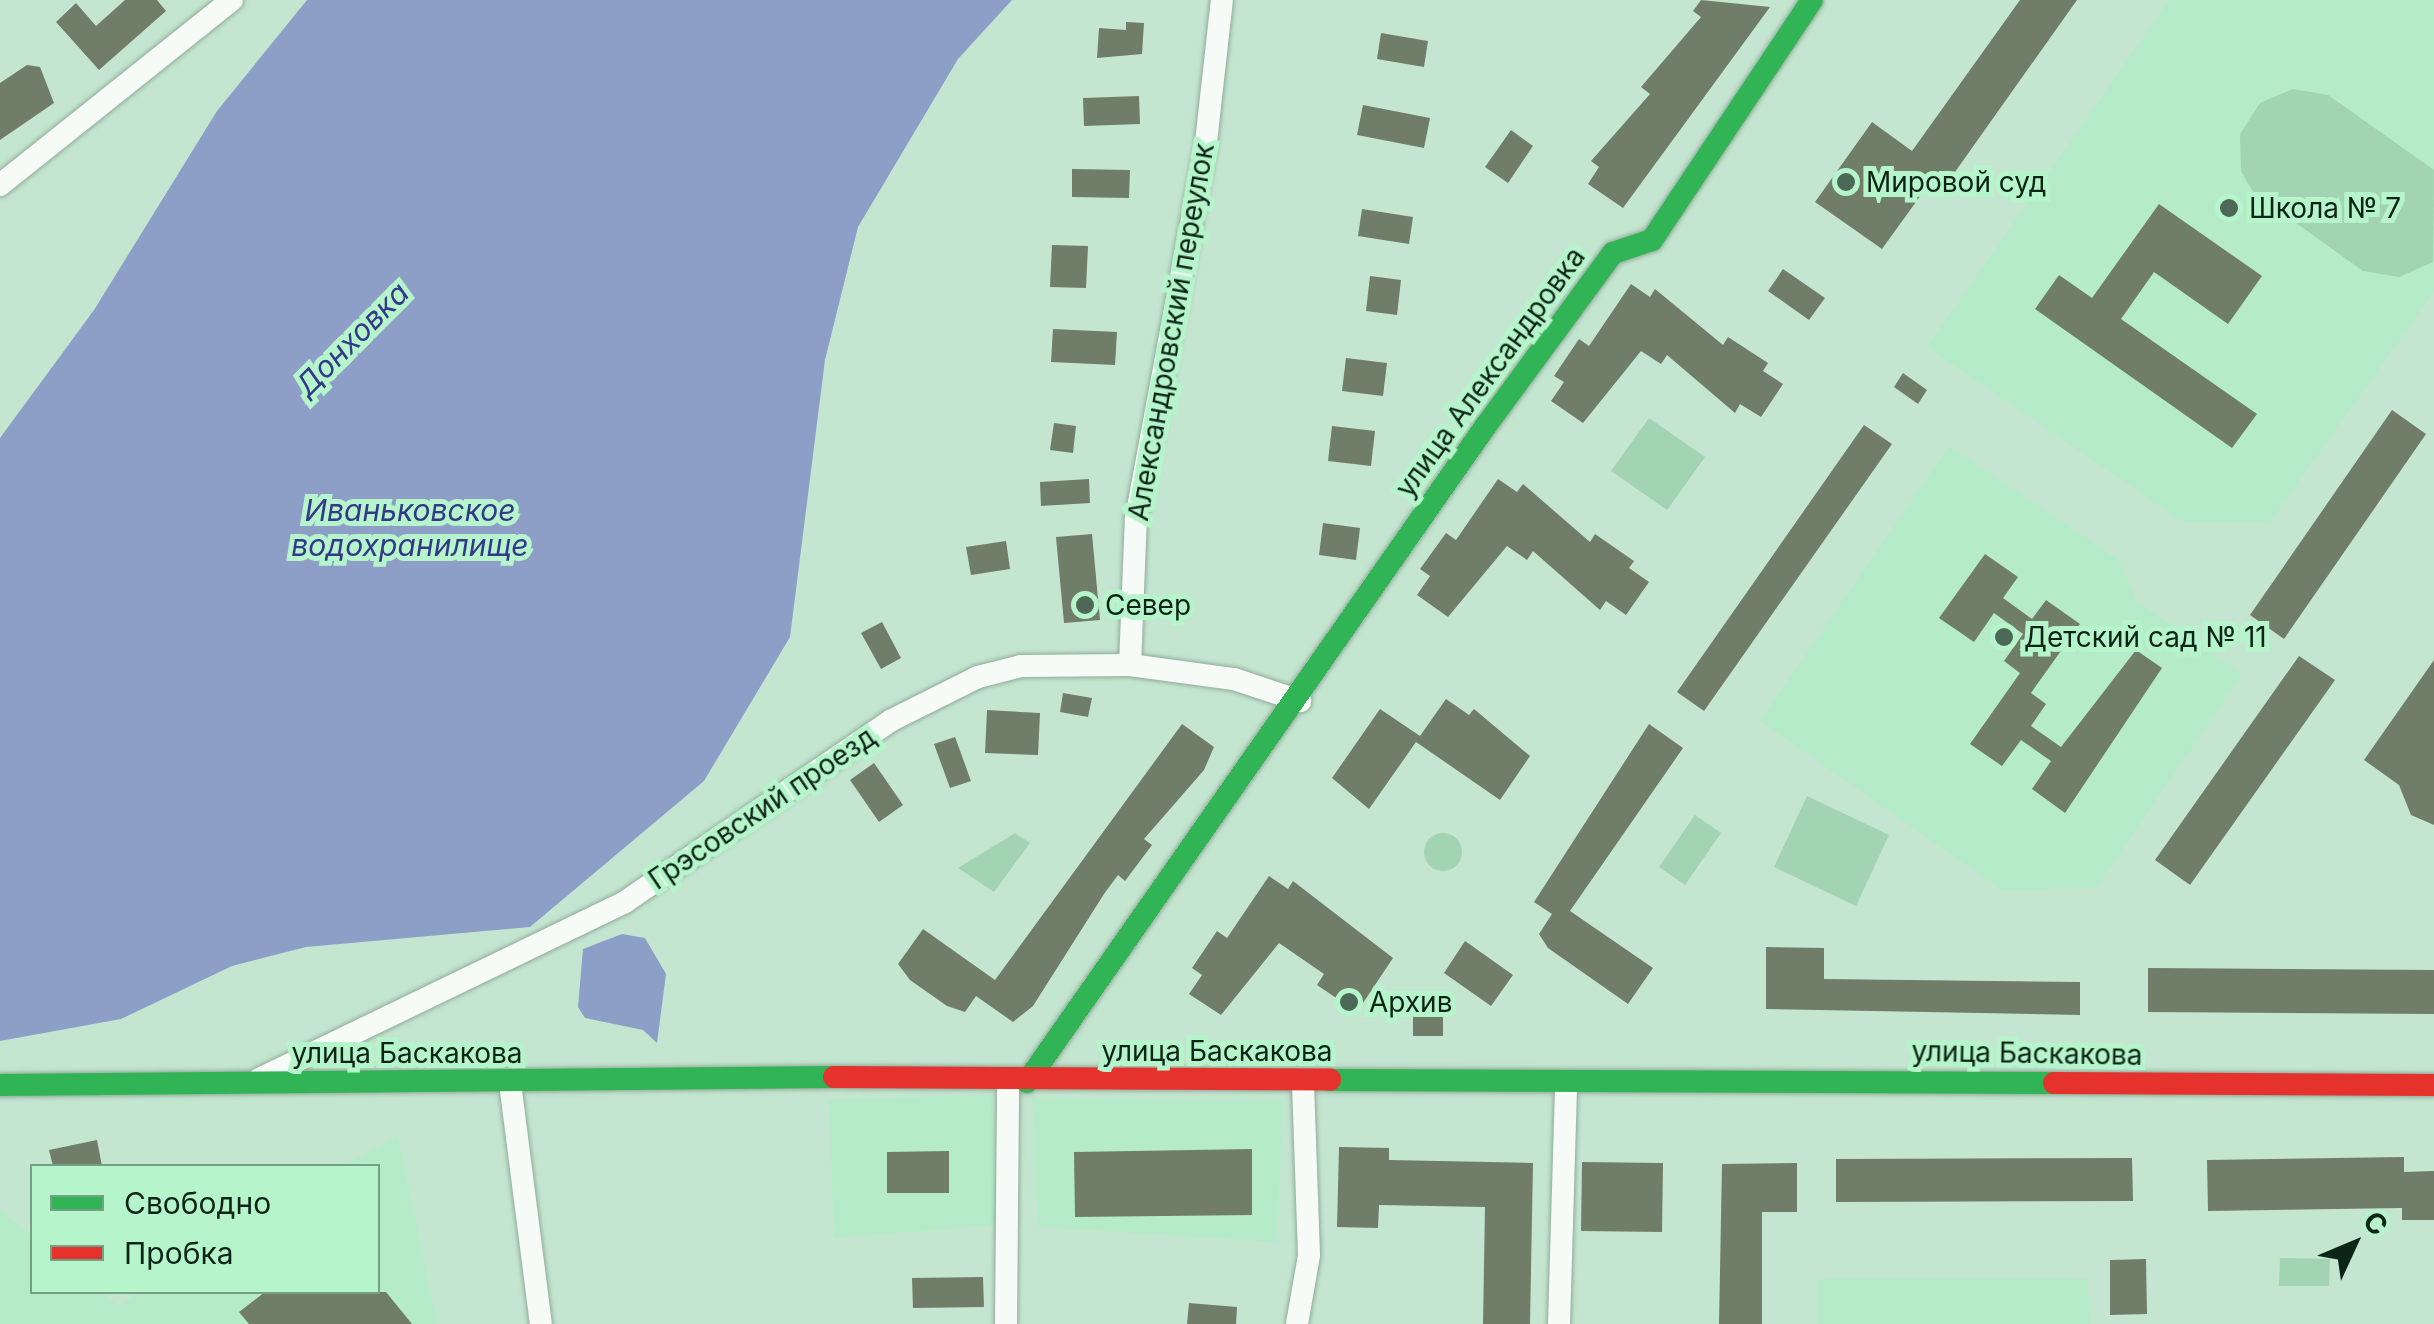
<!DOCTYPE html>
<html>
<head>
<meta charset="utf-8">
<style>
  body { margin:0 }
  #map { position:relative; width:2434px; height:1324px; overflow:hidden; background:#c4e6d0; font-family:Inter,sans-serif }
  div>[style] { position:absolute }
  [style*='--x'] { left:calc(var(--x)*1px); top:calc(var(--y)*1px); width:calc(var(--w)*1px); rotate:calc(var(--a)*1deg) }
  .built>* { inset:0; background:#b5ebc8 }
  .green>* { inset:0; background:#a2d3b3 }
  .round { border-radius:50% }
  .water>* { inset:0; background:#8d9fc7 }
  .building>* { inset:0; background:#707d69 }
  .roads { filter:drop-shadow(0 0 2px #91ab9a) drop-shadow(0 0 2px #91ab9a) }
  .street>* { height:22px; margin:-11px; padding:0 11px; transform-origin:11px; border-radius:11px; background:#f6fbf8 }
  .fast>* { height:22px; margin:-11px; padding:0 11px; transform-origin:11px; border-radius:11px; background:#30b455 }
  .jam>* { height:22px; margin:-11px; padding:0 11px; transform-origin:11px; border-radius:11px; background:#e5322d }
  .dots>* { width:28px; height:28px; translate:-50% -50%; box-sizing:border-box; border:5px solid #b6f4cb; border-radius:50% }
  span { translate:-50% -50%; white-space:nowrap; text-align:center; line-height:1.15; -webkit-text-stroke:10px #b6f4cb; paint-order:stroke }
  .poi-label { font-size:28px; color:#0c2516 }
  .left { translate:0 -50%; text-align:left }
  .street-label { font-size:28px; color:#0c2516 }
  .water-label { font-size:30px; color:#333989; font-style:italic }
  .legend { position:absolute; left:30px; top:1164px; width:350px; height:130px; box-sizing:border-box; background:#b6f4cb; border:2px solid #72a183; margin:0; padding:12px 18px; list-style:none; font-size:30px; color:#0c2516 }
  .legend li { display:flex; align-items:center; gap:20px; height:50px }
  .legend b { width:50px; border:2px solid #72a183 }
  .north { position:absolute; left:2304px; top:1194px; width:100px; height:100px; -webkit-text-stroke:8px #b6f4cb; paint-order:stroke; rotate:46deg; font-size:28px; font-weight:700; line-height:40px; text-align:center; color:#0c2516 }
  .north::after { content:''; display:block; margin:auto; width:35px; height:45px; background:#0c2516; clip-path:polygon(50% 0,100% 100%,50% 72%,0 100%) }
</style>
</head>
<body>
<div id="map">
  <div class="built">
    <i style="clip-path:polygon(2169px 0,2434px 0,2434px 292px,2269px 523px,2183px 522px,1927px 347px)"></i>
    <i style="clip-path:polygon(1949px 446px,2119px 560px,2137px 601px,2242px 674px,2096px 888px,2002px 890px,1760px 721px)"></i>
    <i style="clip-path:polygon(992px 1095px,997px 1225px,834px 1238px,829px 1099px)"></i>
    <i style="clip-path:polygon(1032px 1098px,1283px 1100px,1277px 1242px,1038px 1227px)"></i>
    <i style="clip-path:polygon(398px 1136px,437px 1324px,0 1324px,0 1210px,32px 1236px,32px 1292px,101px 1292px,119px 1306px,139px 1292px,378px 1292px,378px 1166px,343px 1166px)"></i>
    <i style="clip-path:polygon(1817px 1279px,2088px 1279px,2089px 1324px,1817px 1324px)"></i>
  </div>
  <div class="green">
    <i style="clip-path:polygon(2293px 89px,2328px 95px,2434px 170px,2433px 262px,2399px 277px,2363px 271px,2253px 192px,2241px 171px,2240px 134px,2260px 103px)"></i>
    <i style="clip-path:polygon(1649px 418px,1705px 457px,1667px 510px,1611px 471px)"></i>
    <i style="clip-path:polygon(1807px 796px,1889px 835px,1856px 906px,1774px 867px)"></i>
    <i style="clip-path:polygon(1695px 815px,1721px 833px,1685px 885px,1659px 867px)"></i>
    <i class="round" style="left:1424px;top:833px;width:38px;height:38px"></i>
    <i style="clip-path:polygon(1015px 833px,1030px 843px,994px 892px,958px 868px)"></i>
    <i style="clip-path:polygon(2280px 1258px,2330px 1259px,2329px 1286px,2279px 1286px)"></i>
  </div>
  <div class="water">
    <i style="clip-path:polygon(307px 0,1012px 0,958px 59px,858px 227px,825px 360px,790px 637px,704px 781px,530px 927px,306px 947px,232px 966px,121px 1019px,0 1041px,0 438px,94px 310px,217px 111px)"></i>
    <i style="clip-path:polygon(622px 934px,645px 938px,666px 974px,657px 1043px,643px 1030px,585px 1018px,578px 1007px,583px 949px)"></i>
  </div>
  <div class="building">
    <i style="clip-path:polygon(125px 0,157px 0,166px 11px,99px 70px,56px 22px,76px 3px,96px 26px)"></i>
    <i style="clip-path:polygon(1701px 0,1770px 7px,1623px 208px,1588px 184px,1599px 167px,1591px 161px,1650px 94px,1641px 87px,1701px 17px,1693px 11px)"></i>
    <i style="clip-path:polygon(2020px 0,2077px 0,1950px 179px,1934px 177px,1882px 249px,1815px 202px,1872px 122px,1912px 151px)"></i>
    <i style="clip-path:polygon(1126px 22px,1144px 23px,1142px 54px,1097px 58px,1099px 28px,1126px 30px)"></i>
    <i style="clip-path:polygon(1381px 33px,1428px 41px,1424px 67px,1377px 59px)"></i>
    <i style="clip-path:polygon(27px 65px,40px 67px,54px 103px,0 140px,0 83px)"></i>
    <i style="clip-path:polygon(1139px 96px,1140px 124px,1084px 126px,1083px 98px)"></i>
    <i style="clip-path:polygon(1363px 105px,1430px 118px,1424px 148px,1357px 135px)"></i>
    <i style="clip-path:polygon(1511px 130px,1533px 146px,1508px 183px,1485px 167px)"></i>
    <i style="clip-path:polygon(1072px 169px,1130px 170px,1129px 198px,1072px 197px)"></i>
    <i style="clip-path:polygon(2159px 204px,2262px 276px,2228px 324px,2154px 272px,2121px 319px,2257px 414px,2232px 448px,2035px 309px,2059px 275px,2092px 298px)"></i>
    <i style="clip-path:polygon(1362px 209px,1413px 217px,1409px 244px,1358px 236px)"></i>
    <i style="clip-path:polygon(1052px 245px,1088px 246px,1086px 288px,1050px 287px)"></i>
    <i style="clip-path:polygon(1783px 269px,1825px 298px,1809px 320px,1768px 291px)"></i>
    <i style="clip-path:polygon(1370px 276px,1401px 280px,1397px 315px,1366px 311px)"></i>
    <i style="clip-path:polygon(1631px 284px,1650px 297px,1655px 289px,1723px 345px,1728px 337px,1768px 363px,1763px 371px,1783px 384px,1761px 417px,1740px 404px,1735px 413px,1667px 355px,1661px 364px,1641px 351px,1583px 423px,1551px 401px,1564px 382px,1554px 376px,1579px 339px,1589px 346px)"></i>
    <i style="clip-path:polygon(1053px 329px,1117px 332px,1115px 365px,1051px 362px)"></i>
    <i style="clip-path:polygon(1346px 358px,1387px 363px,1383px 396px,1342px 391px)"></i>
    <i style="clip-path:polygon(1903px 373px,1927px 390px,1918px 404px,1894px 387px)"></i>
    <i style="clip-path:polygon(2392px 410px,2426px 434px,2284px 639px,2250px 615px)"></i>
    <i style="clip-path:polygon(1054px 423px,1076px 426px,1073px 453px,1050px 450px)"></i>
    <i style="clip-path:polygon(1864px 425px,1892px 444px,1704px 711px,1677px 692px)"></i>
    <i style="clip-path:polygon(1332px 426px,1375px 431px,1371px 466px,1328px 461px)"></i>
    <i style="clip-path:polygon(1089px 479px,1090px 503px,1041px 506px,1040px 482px)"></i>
    <i style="clip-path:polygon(1498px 479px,1517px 492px,1523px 484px,1590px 542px,1595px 534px,1634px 561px,1629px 568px,1649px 582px,1626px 615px,1606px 601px,1600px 610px,1533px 551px,1527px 560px,1507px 546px,1448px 617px,1417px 595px,1430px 576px,1420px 569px,1446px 533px,1456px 540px)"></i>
    <i style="clip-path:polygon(1323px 523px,1360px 528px,1356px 560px,1319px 555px)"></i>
    <i style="clip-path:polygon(1092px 534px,1100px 620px,1064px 623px,1056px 537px)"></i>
    <i style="clip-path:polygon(1006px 541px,1010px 569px,971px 575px,966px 547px)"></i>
    <i style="clip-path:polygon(1985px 554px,2018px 577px,2003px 598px,2032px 619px,2046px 600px,2080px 624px,2031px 693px,2046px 704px,2031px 726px,2061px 747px,2136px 650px,2162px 668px,2065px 813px,2032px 789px,2051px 761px,2021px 740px,2002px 766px,1970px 744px,2020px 673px,2004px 661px,2023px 634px,1994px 613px,1974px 642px,1939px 618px)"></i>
    <i style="clip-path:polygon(882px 622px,901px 658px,881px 669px,861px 633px)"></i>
    <i style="clip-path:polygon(2299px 656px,2335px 680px,2190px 885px,2155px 860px)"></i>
    <i style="clip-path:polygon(2434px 660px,2434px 825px,2411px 815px,2399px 785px,2364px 760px)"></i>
    <i style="clip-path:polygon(1063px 693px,1092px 698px,1088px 717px,1060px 712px)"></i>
    <i style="clip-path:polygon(1446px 699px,1469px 715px,1474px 709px,1530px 756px,1500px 800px,1416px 742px,1369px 809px,1332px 778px,1380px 709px,1420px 736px)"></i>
    <i style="clip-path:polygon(987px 710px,1040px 713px,1038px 755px,985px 753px)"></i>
    <i style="clip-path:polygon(1182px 724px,1214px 747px,1204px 770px,1144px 839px,1152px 845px,1125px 881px,1118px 875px,1104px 894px,1033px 1006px,1013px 1022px,976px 996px,965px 1012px,947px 1006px,910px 980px,898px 964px,923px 929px,995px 980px)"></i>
    <i style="clip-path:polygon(1649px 724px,1683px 748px,1570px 911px,1653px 968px,1628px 1004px,1548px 948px,1539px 934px,1552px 914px,1534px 902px)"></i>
    <i style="clip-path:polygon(955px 737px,971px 781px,950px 788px,934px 744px)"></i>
    <i style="clip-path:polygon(874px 763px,903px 805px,879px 822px,850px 780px)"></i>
    <i style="clip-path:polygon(1269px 876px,1288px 889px,1293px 881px,1393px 958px,1357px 1012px,1317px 985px,1324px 974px,1279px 943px,1221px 1015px,1189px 994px,1202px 975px,1192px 968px,1217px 931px,1227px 938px)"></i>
    <i style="clip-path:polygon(1465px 941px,1513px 975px,1491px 1006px,1444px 973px)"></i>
    <i style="clip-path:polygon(1766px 947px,1824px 948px,1824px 979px,2080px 982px,2080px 1015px,1766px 1009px)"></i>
    <i style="clip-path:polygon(2148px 968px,2434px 970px,2434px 1014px,2148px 1012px)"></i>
    <i style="clip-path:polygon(1443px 1013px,1443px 1036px,1413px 1036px,1413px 1014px)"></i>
    <i style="clip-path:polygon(97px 1140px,102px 1166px,53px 1166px,49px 1150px)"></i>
    <i style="clip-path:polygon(1339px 1147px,1389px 1148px,1389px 1160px,1533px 1163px,1530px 1324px,1483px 1324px,1485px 1207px,1379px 1205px,1378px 1228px,1337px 1227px)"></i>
    <i style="clip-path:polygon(1252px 1149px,1252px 1215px,1075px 1217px,1074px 1152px)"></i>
    <i style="clip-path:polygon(949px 1151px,949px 1193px,887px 1193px,887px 1152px)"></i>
    <i style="clip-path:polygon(2404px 1157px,2404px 1172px,2434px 1171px,2434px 1220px,2402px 1220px,2402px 1208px,2208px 1211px,2207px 1160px)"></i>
    <i style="clip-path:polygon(2132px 1158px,2133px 1201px,1836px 1202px,1836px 1159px)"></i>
    <i style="clip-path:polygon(1582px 1162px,1663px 1163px,1662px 1232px,1581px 1231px)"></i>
    <i style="clip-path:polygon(1797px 1163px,1797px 1212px,1762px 1212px,1762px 1324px,1719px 1324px,1722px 1164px)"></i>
    <i style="clip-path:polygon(2146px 1259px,2147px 1314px,2110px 1315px,2110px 1260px)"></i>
    <i style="clip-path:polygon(983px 1277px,984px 1307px,913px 1308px,912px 1278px)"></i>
    <i style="clip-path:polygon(265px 1292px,386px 1292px,412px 1324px,249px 1324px,239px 1312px)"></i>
    <i style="clip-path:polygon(1189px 1303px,1237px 1307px,1236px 1324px,1187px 1324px)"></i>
  </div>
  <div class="roads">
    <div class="street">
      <i style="--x:0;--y:185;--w:297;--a:-38.6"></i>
      <i style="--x:1130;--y:665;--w:147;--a:-87.7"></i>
      <i style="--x:1136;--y:518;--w:373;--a:-79.4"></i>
      <i style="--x:1205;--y:151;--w:152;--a:-83.6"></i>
      <i style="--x:259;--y:1079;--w:407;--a:-25.8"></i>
      <i style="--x:625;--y:902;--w:321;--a:-34.3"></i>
      <i style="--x:890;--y:721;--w:98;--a:-26.6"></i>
      <i style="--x:978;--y:677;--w:44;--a:-14.3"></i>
      <i style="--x:1021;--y:666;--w:109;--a:-0.5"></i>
      <i style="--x:1130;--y:665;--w:105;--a:7.7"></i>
      <i style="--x:1234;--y:679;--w:70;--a:18.4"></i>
      <i style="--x:510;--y:1083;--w:243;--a:82.7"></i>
      <i style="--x:1006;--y:1324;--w:241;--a:-89.5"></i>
      <i style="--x:1297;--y:1324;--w:70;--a:-80.1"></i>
      <i style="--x:1309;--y:1255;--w:175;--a:-92"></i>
      <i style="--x:1559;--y:1324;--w:240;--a:-88.3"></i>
    </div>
    <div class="fast">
      <i style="--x:1330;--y:1080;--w:724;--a:0.24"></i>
      <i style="--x:1027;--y:1082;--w:799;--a:-55.04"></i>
      <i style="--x:1485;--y:427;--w:216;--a:-53.7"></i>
      <i style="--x:1613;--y:253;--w:41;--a:-18.4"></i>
      <i style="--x:1652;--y:240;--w:288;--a:-56.3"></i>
      <i style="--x:0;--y:1085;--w:834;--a:-0.55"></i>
    </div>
    <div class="jam">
      <i style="--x:834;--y:1077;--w:496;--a:0.3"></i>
      <i style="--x:2054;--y:1083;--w:380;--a:0.3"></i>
    </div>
  </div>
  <div class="dots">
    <i style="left:1846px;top:182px;background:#4c6957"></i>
    <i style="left:2229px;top:208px;background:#4c6957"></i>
    <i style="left:1085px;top:605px;background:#4c6957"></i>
    <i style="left:2004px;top:637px;background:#4c6957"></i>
    <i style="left:1349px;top:1002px;background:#4c6957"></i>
  </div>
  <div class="poi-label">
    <span class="left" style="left:1866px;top:182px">Мировой суд</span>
    <span class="left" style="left:2249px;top:208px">Школа № 7</span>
    <span class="left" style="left:1105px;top:605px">Север</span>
    <span class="left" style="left:2024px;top:637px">Детский сад № 11</span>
    <span class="left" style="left:1369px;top:1002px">Архив</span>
  </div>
  <div class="street-label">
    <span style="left:1171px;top:332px;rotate:-80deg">Александровский переулок</span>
    <span style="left:1490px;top:372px;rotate:-54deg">улица Александровка</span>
    <span style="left:762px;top:808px;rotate:-34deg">Грэсовский проезд</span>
    <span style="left:1217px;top:1051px">улица Баскакова</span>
    <span style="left:407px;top:1053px">улица Баскакова</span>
    <span style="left:2027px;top:1053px;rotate:1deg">улица Баскакова</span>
  </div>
  <div class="water-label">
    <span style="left:352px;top:339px;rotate:-45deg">Донховка</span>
    <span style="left:410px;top:527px">Иваньковское<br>водохранилище</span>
  </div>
  <ul class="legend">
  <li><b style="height:12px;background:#30b455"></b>Свободно</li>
  <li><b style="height:12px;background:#e5322d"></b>Пробка</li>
  </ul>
  <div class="north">С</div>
</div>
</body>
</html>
